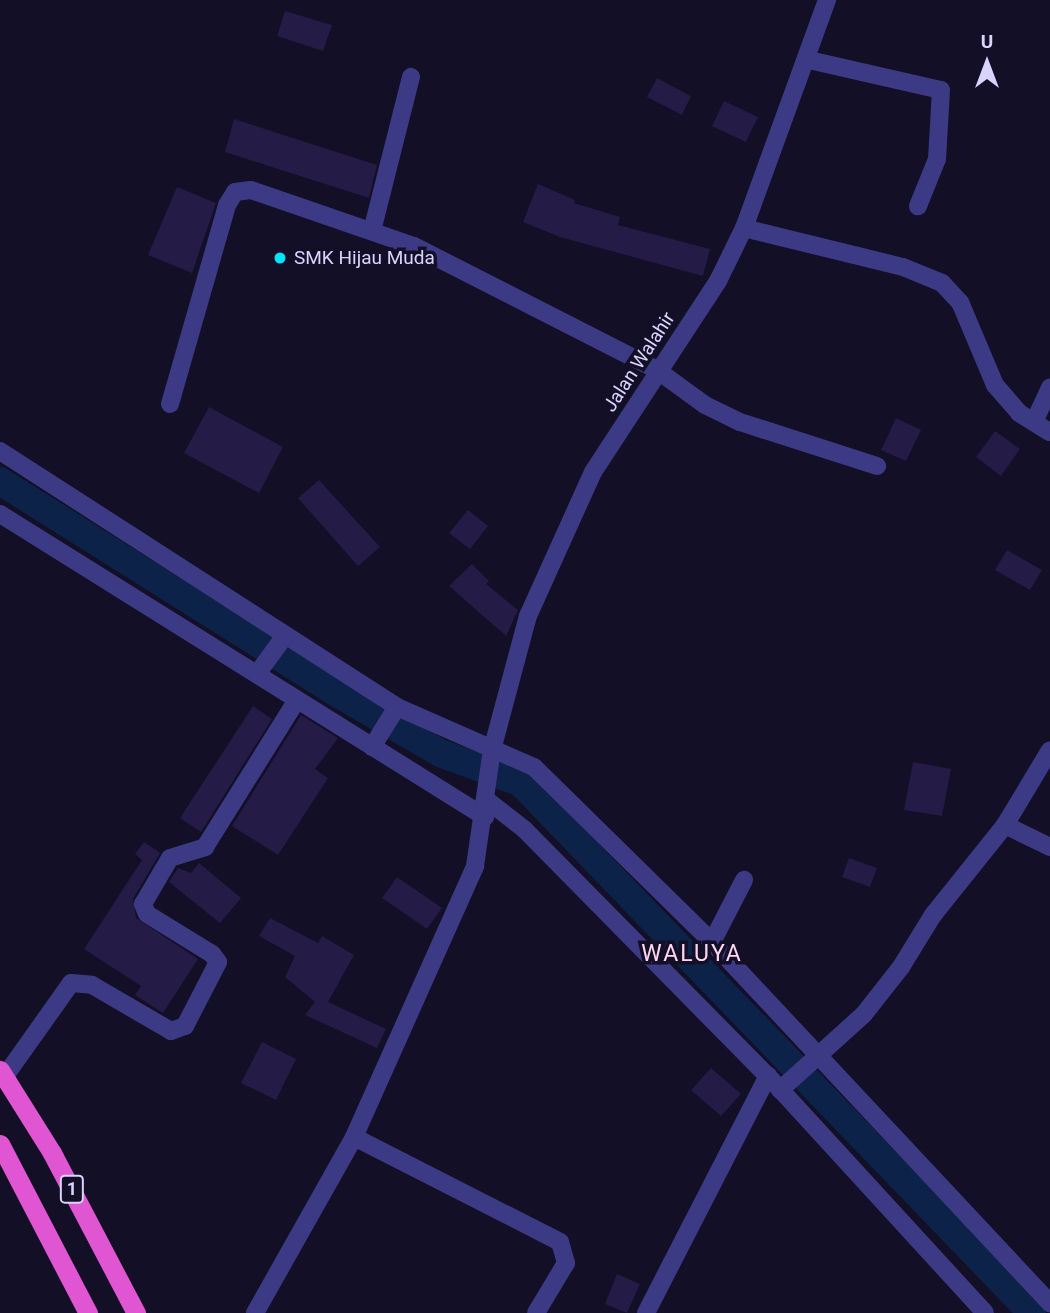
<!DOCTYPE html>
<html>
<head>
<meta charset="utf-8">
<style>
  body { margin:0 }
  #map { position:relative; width:1050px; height:1313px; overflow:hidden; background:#130f26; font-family:Roboto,sans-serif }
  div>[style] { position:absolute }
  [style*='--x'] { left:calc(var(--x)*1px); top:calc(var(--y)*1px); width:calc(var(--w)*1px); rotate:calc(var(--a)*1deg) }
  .canal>* { height:28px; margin:-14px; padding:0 14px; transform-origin:14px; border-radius:14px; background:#0c2248 }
  .building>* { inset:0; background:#241b47 }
  .minor>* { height:18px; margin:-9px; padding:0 9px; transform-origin:9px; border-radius:9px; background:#3d3a85 }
  .trunk>* { height:19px; margin:-9.5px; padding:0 9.5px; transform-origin:9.5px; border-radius:9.5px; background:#e055d1 }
  .dots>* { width:19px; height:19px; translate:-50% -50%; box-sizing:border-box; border:4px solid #130f26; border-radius:50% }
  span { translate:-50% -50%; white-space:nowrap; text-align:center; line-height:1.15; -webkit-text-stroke:7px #130f26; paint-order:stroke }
  .shield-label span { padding:2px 5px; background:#130f26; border:2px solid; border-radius:5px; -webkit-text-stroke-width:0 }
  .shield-label { font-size:18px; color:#d9d4ff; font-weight:700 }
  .poi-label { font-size:19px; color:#d9d4ff }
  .left { translate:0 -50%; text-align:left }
  .street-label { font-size:19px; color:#d9d4ff }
  .quarter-label { font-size:23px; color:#ffd6f0; letter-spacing:2px }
  .north { position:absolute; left:952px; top:28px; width:70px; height:70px; -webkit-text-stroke:5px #130f26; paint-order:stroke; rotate:0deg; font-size:19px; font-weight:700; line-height:28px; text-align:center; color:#d9d4ff }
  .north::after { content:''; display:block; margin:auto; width:24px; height:32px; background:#d9d4ff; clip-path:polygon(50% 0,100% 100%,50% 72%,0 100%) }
</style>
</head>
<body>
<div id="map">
  <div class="canal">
    <i style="--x:0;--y:481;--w:402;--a:32.2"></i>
    <i style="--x:340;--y:695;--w:116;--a:30.1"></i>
    <i style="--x:440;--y:753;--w:86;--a:20.3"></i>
    <i style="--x:521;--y:783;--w:736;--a:46.05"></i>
  </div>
  <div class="building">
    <i style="clip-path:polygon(285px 11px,332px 25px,323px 51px,277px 36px)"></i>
    <i style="clip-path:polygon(657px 78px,691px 96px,682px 115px,647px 97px)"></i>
    <i style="clip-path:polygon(724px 101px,758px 117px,746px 142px,712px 126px)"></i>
    <i style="clip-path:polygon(234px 119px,377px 165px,369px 198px,225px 152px)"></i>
    <i style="clip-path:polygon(538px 184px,575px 200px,574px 203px,620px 217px,618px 225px,710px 249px,703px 276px,560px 237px,523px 222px)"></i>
    <i style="clip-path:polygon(177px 187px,216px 203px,192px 273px,148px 255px)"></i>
    <i style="clip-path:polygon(209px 407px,283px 447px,259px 493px,184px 453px)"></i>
    <i style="clip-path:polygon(896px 418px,921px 430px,906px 461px,881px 450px)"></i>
    <i style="clip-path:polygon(995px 431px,1020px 449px,1001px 476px,976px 457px)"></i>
    <i style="clip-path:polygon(319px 480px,380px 547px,358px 566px,298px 498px)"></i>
    <i style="clip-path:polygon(468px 510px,488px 526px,470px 549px,449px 533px)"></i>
    <i style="clip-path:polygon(1007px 550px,1042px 570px,1030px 590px,995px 570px)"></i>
    <i style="clip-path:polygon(472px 564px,489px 581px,486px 584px,518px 610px,506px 636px,449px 586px)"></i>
    <i style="clip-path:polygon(253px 706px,272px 719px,201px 832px,180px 818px)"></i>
    <i style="clip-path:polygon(301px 715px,338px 738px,315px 769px,328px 778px,278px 855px,232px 826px)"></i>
    <i style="clip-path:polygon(913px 762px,951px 769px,942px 816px,904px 810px)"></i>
    <i style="clip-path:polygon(144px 842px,160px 853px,133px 899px,136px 918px,198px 959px,163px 1013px,135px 995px,141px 986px,84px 949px,142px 860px,135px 854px)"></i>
    <i style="clip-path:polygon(849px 858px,877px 868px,870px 887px,842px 877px)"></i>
    <i style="clip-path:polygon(199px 863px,241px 898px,220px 923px,169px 882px,178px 868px,191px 873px)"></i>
    <i style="clip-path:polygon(397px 877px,442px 908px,427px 929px,382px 898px)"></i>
    <i style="clip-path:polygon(270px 918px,318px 943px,322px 936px,354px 955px,328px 1002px,386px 1029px,377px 1048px,305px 1015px,315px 1002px,285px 977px,295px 956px,259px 936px)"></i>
    <i style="clip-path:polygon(262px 1042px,296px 1059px,276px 1100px,241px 1083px)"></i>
    <i style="clip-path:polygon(711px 1068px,741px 1094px,721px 1116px,691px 1090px)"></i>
    <i style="clip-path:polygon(617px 1274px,640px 1284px,627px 1313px,605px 1304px)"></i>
  </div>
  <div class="minor">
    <i style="--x:809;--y:60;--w:135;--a:12.8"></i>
    <i style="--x:941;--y:90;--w:69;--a:93.3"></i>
    <i style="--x:937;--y:159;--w:51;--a:112"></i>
    <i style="--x:744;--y:228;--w:164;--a:13.8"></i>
    <i style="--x:903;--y:267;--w:42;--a:22.3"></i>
    <i style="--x:942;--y:283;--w:26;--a:47"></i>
    <i style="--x:960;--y:302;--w:90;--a:67.1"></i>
    <i style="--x:995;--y:385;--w:37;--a:49"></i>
    <i style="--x:1019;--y:413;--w:36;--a:32"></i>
    <i style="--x:372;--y:231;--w:159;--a:-75.8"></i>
    <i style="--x:170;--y:404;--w:207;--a:-74"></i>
    <i style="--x:227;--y:205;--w:15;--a:-58"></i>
    <i style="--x:235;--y:192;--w:16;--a:-7"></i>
    <i style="--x:251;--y:190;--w:172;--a:19"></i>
    <i style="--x:414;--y:246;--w:273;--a:27"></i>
    <i style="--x:657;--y:370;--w:59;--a:36.1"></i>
    <i style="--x:705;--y:405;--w:39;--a:26"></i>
    <i style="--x:740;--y:422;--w:144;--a:17.8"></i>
    <i style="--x:1034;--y:422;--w:38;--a:-65"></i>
    <i style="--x:0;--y:451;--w:472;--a:32.8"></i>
    <i style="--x:397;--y:707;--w:150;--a:23.7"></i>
    <i style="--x:534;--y:767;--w:250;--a:44.5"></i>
    <i style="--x:712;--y:942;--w:495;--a:46.9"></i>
    <i style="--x:0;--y:514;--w:572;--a:31.99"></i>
    <i style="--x:257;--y:674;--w:46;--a:-53.9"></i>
    <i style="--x:372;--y:747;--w:47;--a:-58"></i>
    <i style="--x:488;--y:801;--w:46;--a:37.9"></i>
    <i style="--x:524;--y:829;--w:347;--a:45.4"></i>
    <i style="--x:768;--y:1076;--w:321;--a:47.5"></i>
    <i style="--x:1005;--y:825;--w:87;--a:-59"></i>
    <i style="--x:712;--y:942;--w:70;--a:-62.7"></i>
    <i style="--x:5;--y:1076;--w:114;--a:-54.6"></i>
    <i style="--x:71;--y:983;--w:21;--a:5"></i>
    <i style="--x:92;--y:985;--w:91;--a:30.2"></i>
    <i style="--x:171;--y:1031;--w:15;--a:-20"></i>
    <i style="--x:185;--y:1026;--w:72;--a:-62.7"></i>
    <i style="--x:218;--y:962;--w:10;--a:-127"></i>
    <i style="--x:212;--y:954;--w:76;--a:-148.4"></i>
    <i style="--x:147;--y:914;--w:11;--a:-112"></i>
    <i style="--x:143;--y:904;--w:53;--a:-59.6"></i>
    <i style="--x:170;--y:858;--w:37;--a:-17"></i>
    <i style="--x:205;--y:847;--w:173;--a:-58"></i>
    <i style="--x:780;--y:1090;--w:113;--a:-42.1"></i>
    <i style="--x:864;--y:1014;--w:60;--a:-51.8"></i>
    <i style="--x:901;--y:967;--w:61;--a:-58.4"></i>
    <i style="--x:933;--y:915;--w:115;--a:-51.3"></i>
    <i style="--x:1005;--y:825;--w:50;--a:26.1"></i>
    <i style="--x:354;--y:1137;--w:231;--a:27"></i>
    <i style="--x:560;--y:1242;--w:22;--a:74"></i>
    <i style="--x:566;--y:1263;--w:58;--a:121"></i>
    <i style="--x:255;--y:1313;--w:202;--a:-60.6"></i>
    <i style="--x:354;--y:1137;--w:297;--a:-65.9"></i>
    <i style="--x:475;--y:866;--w:117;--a:-81.7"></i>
    <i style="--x:492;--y:750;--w:139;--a:-75"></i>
    <i style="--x:528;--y:616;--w:158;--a:-65.7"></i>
    <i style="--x:593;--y:472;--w:228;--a:-56.8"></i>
    <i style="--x:718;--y:281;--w:59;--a:-63.9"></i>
    <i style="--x:744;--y:228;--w:243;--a:-70"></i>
    <i style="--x:646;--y:1313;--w:267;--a:-62.8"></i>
  </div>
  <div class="trunk">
    <i style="--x:0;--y:1070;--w:98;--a:57.9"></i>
    <i style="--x:52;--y:1153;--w:181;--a:62.3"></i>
    <i style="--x:0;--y:1144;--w:191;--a:62.5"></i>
  </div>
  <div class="dots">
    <i style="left:280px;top:258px;background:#00e5ff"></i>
  </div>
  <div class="shield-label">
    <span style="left:72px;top:1189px">1</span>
  </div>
  <div class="poi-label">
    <span class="left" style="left:294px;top:258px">SMK Hijau Muda</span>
  </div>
  <div class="street-label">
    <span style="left:639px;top:362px;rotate:-57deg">Jalan Walahir</span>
  </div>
  <div class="quarter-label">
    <span style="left:692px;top:954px">WALUYA</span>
  </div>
  <div class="north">U</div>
</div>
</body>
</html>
